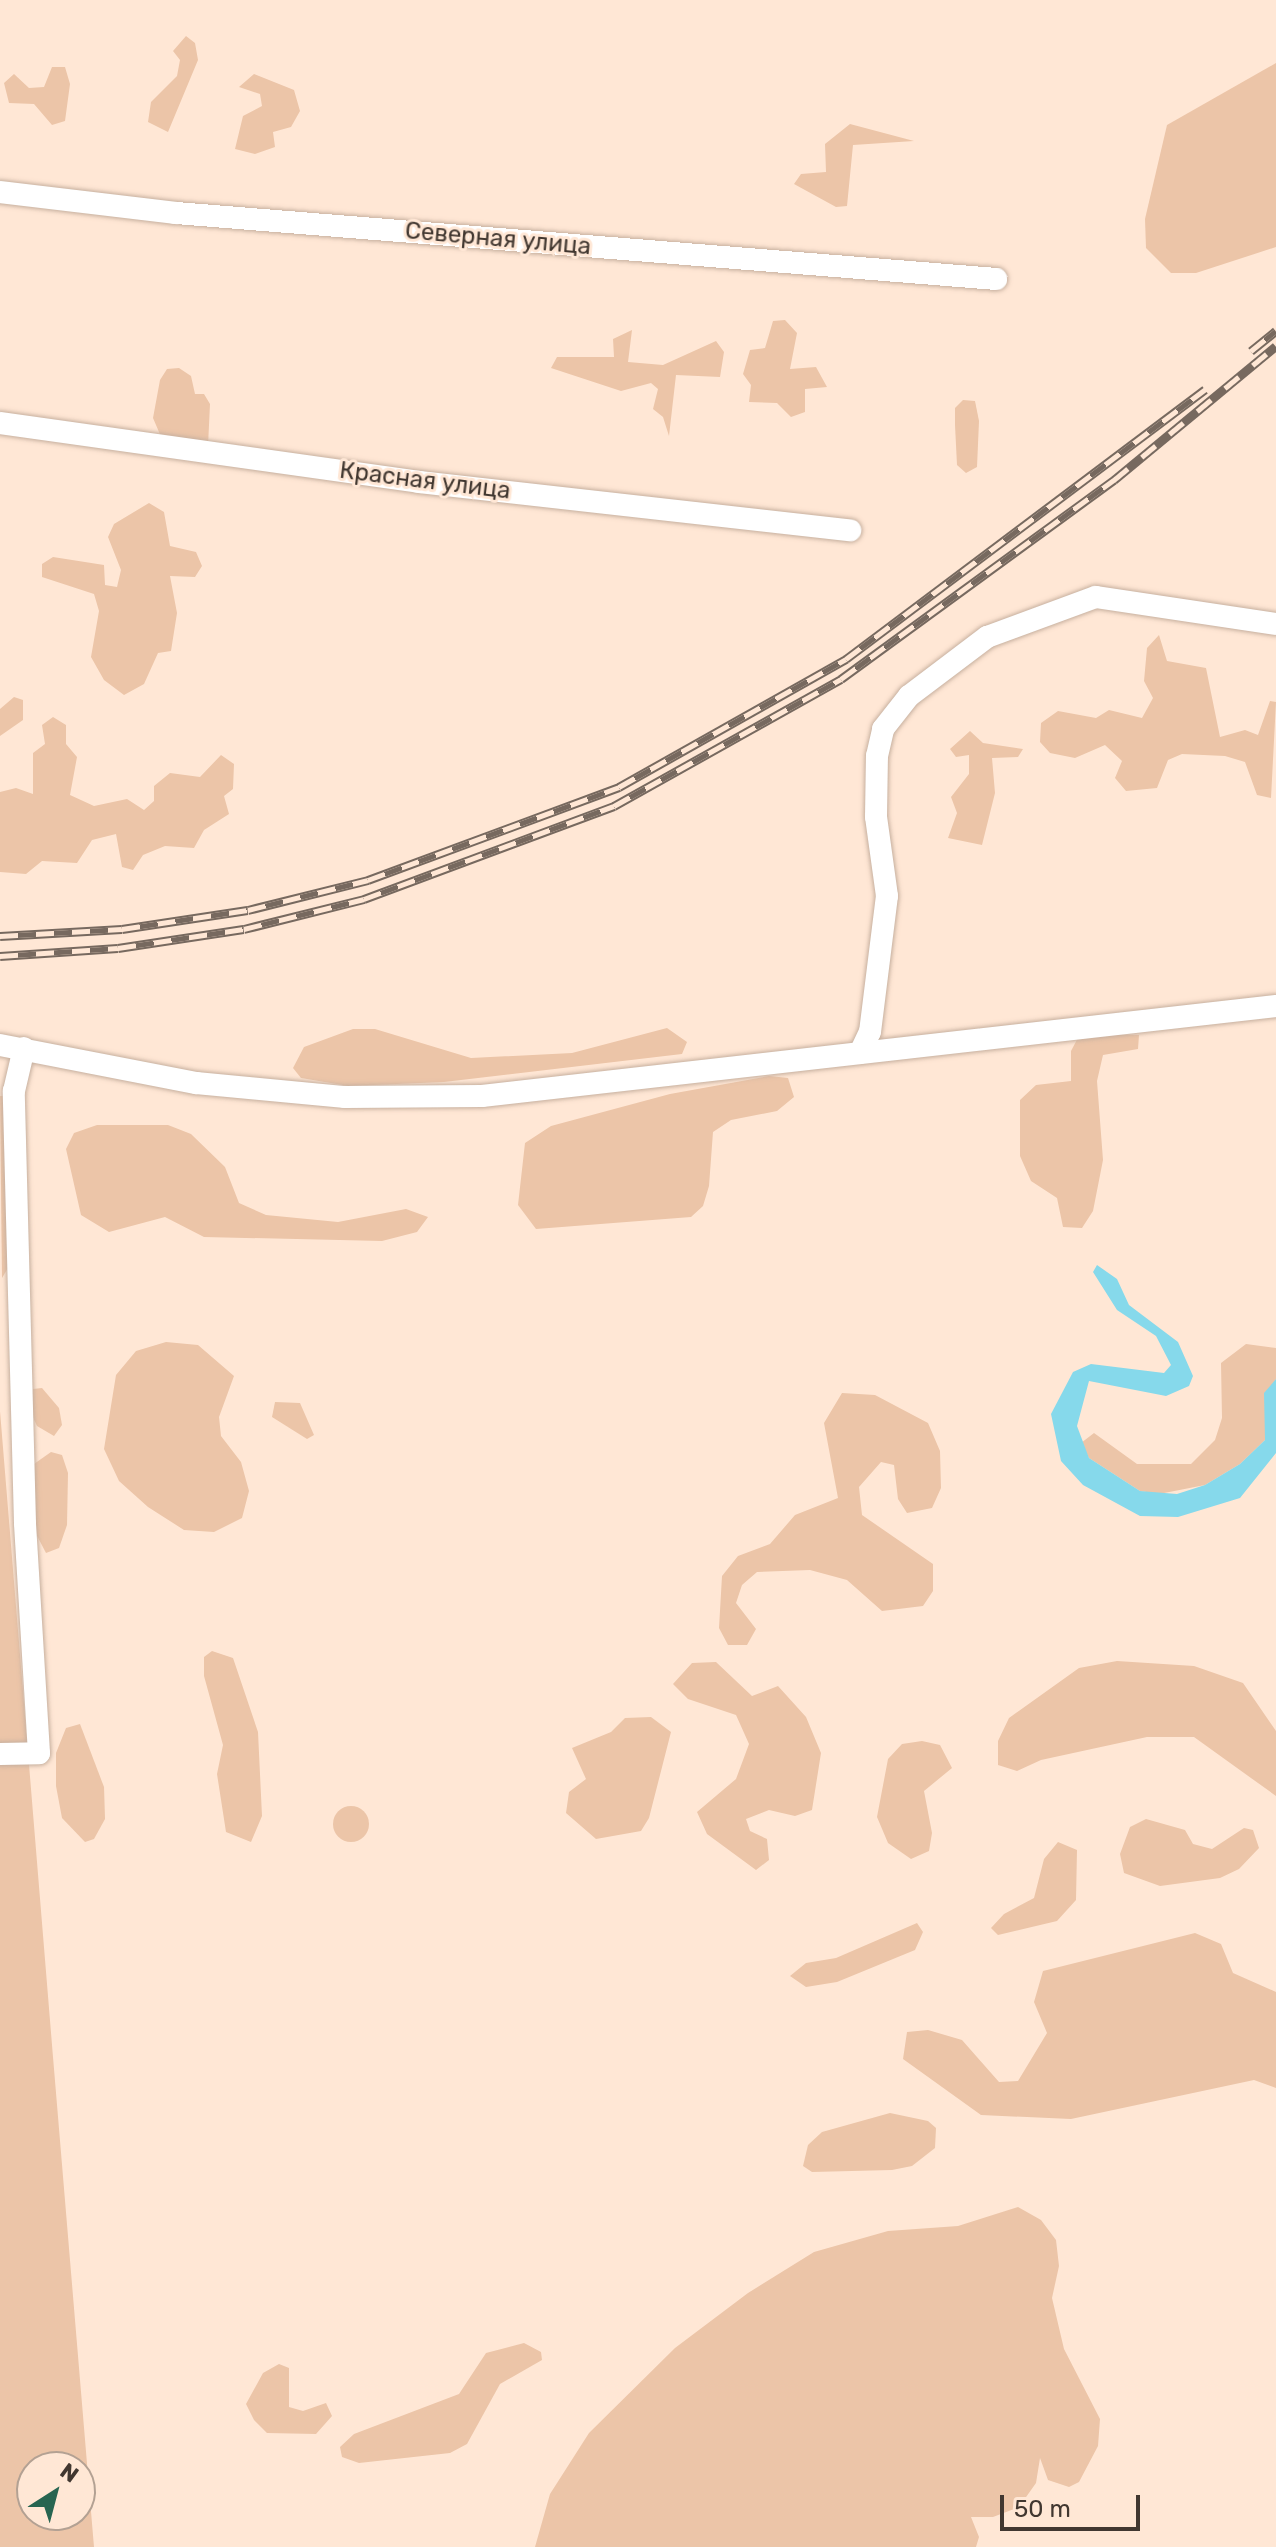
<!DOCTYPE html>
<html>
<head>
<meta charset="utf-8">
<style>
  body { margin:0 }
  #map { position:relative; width:1276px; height:2547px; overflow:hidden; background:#ffe7d5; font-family:Rubik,sans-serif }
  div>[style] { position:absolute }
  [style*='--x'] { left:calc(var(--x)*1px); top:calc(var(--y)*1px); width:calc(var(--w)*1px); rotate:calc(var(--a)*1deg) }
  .green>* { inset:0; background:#ecc5a8 }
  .round { border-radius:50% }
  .water>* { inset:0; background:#86d9eb }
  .roads { filter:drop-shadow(0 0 2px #c7b09f) drop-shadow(0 0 2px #c7b09f) }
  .street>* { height:22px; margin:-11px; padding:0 11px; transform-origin:11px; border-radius:11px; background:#fff }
  .rail>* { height:9px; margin-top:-4.5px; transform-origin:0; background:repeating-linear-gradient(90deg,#ffe7d5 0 18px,#77695f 0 36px); box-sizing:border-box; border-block:2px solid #77695f }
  span { translate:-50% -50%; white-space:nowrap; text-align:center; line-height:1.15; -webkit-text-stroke:6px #ffe7d5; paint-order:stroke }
  .street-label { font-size:24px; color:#413730 }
  .north { position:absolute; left:16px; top:2451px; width:80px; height:80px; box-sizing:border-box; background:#ffe7d5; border:2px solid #b3a193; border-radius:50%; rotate:36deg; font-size:22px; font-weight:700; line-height:32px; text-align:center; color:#413730 }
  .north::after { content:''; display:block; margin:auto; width:28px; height:36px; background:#276551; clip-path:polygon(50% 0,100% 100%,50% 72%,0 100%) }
  .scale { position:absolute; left:1000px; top:2495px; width:140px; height:36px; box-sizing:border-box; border:4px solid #413730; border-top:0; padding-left:10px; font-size:24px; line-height:28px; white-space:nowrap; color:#413730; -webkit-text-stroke:6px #ffe7d5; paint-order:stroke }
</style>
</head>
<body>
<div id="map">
  <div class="green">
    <i style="clip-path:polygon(186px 36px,195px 43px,198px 60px,168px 132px,148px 122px,151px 102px,177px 76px,180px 60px,173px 51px)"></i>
    <i style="clip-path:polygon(1276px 63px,1276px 247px,1196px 273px,1171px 273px,1146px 248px,1145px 219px,1167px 125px)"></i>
    <i style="clip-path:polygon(52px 67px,65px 67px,70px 84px,65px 121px,52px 125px,34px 104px,9px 103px,4px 83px,14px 74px,29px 88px,44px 87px)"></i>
    <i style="clip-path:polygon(254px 74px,294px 90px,300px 111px,291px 127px,273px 132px,275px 147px,255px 154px,235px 149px,243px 116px,262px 106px,260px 94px,239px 87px)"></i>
    <i style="clip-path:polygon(850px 124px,914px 141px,853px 145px,847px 206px,836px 207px,794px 184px,801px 174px,826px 172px,825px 144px)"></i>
    <i style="clip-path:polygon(785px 320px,797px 333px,790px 369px,816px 367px,827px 387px,805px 389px,805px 412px,791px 417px,777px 403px,749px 402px,751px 385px,743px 374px,750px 350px,765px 348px,773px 321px)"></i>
    <i style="clip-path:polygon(632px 330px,628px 362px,663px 365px,716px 341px,724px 352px,720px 377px,676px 375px,669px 436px,663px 417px,653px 409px,658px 389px,651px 383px,621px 391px,551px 368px,557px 357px,614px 357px,613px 339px)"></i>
    <i style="clip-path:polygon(179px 368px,191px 376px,195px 394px,204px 394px,210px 404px,208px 446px,162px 439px,153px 418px,160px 380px,167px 369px)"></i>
    <i style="clip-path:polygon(963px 400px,975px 401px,979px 421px,977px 467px,966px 473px,957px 465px,955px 425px,955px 408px)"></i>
    <i style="clip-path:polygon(149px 503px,164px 512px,170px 546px,196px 552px,202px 566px,195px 577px,170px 576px,177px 613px,171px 651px,158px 653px,144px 684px,124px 695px,104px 680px,91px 657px,99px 611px,94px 594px,42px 577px,42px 564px,53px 557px,104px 565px,105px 585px,117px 587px,121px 570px,108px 537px,114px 524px)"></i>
    <i style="clip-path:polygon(1159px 635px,1167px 661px,1206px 668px,1220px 737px,1245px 730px,1258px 735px,1270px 701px,1276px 702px,1271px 798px,1257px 795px,1245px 762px,1225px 756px,1182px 754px,1168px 760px,1157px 788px,1126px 791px,1115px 778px,1122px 761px,1105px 745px,1075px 758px,1050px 753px,1040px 742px,1041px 723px,1058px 711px,1096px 718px,1109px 710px,1142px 718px,1153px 698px,1144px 681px,1147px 648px)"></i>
    <i style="clip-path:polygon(14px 697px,23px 700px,23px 720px,0 736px,0 709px)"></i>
    <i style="clip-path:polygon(53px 717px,66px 725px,66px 744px,77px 757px,70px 795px,94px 806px,127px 799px,144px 810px,154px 801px,154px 786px,170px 773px,200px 777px,221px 755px,234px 764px,233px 789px,224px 796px,229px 814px,204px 830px,194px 848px,165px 846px,143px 855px,133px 870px,122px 867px,116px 834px,92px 840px,77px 863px,42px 861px,26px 874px,0 872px,0 792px,16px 788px,33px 794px,33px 753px,45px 744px,42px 725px)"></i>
    <i style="clip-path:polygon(970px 731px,983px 743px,1023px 749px,1018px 757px,992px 758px,995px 793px,982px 845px,948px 838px,957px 813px,951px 797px,969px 774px,969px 755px,956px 757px,950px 749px)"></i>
    <i style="clip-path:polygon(667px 1028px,687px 1042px,682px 1054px,444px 1082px,349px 1086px,301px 1078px,293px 1068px,304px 1047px,353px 1029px,375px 1029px,471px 1058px,572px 1053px)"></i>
    <i style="clip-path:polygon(1080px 1034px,1139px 1035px,1138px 1049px,1103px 1055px,1097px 1081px,1103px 1160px,1093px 1211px,1082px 1228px,1063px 1227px,1057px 1198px,1031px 1181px,1020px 1156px,1020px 1100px,1036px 1085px,1071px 1081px,1071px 1051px)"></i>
    <i style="clip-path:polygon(769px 1076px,788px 1078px,794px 1097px,777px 1111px,731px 1120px,713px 1132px,709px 1186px,703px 1206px,691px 1217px,536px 1229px,518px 1205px,525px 1143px,551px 1126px,670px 1094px)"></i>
    <i style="clip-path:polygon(0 1096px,6px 1096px,11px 1263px,2px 1278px)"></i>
    <i style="clip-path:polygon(97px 1125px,168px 1125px,191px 1134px,225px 1167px,239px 1203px,266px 1215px,338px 1222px,406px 1209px,428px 1217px,417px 1232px,382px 1241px,204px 1237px,165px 1217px,109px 1232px,81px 1215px,66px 1149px,74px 1133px)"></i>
    <i style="clip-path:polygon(166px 1342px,198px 1345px,234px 1376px,219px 1417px,221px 1436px,241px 1462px,249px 1491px,242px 1518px,214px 1532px,184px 1530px,148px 1507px,119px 1481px,104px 1449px,116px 1375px,136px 1351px)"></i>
    <i style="clip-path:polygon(1246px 1344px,1276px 1348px,1276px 1379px,1265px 1409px,1265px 1440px,1240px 1464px,1205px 1485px,1159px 1494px,1140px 1491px,1089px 1458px,1081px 1443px,1094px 1433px,1137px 1464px,1191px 1464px,1215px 1440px,1222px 1418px,1221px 1363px)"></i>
    <i style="clip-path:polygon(42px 1388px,59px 1408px,62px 1425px,54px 1436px,37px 1426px,27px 1404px,33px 1389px)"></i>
    <i style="clip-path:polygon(842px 1393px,875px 1395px,928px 1423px,940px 1451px,941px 1488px,932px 1508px,907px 1513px,898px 1499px,894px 1465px,881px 1462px,859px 1487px,862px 1515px,933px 1564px,933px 1591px,923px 1606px,882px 1611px,847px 1580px,810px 1570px,757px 1572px,742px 1585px,736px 1603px,756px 1629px,747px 1645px,728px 1645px,719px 1628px,722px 1576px,738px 1556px,770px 1544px,795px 1515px,838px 1498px,824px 1423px)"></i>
    <i style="clip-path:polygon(275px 1402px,300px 1403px,314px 1435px,307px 1439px,272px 1417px)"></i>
    <i style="clip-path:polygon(evenodd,0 1411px,53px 2057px,94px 2547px,0 2547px,0 1411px,32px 2467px,80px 2467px,80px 2515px,32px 2515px,32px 2467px)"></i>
    <i style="clip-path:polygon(51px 1452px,62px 1455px,68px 1473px,67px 1525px,59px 1548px,46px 1553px,34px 1530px,34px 1464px)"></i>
    <i style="clip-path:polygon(212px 1651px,233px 1658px,258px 1732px,262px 1816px,251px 1842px,226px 1832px,217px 1774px,223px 1745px,204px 1676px,204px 1657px)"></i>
    <i style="clip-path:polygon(1117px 1661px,1194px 1666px,1243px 1683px,1276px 1731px,1276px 1796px,1194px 1737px,1147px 1737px,1041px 1760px,1017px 1771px,998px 1765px,998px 1741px,1009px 1718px,1079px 1668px)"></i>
    <i style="clip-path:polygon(716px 1662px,752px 1696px,778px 1686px,806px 1717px,821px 1753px,812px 1810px,795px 1816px,769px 1810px,746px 1819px,750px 1831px,767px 1839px,769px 1860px,756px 1870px,707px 1834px,697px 1812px,736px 1779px,749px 1744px,736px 1715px,688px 1699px,673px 1684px,692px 1663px)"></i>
    <i style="clip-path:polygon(651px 1717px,671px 1732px,649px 1818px,641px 1831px,596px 1839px,566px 1813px,569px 1792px,586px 1779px,572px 1748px,611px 1732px,625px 1718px)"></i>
    <i style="clip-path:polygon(80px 1724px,104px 1787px,105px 1819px,94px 1839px,85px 1842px,62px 1818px,56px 1786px,56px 1753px,66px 1728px)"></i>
    <i style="clip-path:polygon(922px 1741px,940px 1745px,952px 1768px,924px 1791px,932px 1833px,929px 1851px,911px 1859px,888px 1843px,877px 1817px,888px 1759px,902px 1744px)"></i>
    <i class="round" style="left:333px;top:1806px;width:36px;height:36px"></i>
    <i style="clip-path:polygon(1146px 1819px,1185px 1830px,1193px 1844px,1212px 1849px,1244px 1828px,1253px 1830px,1259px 1848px,1239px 1869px,1220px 1878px,1160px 1886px,1124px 1873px,1120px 1854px,1130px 1827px)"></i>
    <i style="clip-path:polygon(1058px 1842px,1077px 1850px,1076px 1900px,1057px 1921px,998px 1935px,991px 1928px,1004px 1914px,1034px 1898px,1044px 1859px)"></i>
    <i style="clip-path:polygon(917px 1923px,923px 1932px,915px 1950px,837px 1982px,806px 1987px,790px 1976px,806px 1963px,836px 1958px)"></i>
    <i style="clip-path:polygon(1195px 1933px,1221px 1944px,1233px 1973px,1276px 1992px,1276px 2088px,1254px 2080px,1071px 2119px,981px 2115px,903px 2059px,907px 2032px,928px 2030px,962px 2040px,999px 2082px,1018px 2081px,1047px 2033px,1034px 2002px,1043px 1971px)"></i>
    <i style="clip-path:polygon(890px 2113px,928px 2121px,936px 2128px,935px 2148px,912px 2166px,892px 2170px,812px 2172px,803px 2166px,808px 2145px,822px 2132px)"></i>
    <i style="clip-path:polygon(1018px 2207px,1041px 2220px,1056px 2240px,1059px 2266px,1052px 2298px,1064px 2349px,1100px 2419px,1098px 2446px,1079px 2482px,1069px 2487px,1048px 2480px,1040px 2458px,1036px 2483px,1019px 2507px,993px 2517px,971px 2517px,979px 2537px,976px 2547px,535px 2547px,550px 2494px,589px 2433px,675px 2348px,748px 2293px,814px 2252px,888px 2231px,958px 2226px)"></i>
    <i style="clip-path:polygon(524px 2343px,541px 2352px,542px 2360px,500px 2384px,467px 2444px,450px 2453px,359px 2463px,342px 2457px,340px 2447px,354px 2434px,459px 2394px,486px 2353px)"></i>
    <i style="clip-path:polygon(279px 2364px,289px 2368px,289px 2407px,303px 2411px,326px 2403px,332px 2416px,316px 2434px,267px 2433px,254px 2420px,246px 2404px,263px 2373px)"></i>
  </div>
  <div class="water">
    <i style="clip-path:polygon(1097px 1265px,1117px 1279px,1129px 1305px,1178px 1342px,1193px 1376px,1189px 1386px,1166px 1396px,1089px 1381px,1077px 1426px,1089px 1458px,1140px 1491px,1177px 1494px,1205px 1485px,1240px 1464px,1265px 1440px,1264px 1393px,1276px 1379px,1276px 1453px,1240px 1498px,1178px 1517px,1140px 1516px,1083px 1485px,1061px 1461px,1051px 1414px,1073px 1372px,1091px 1364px,1164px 1373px,1171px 1365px,1156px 1336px,1117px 1310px,1093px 1272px)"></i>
  </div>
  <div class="roads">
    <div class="street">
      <i style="--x:0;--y:192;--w:177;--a:6.8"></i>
      <i style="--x:176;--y:213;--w:823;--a:4.6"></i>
      <i style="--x:0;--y:423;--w:423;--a:8"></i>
      <i style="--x:419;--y:482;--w:434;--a:6.4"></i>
      <i style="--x:0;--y:1045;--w:200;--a:11"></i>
      <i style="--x:196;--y:1083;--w:150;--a:5.4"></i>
      <i style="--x:345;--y:1097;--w:137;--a:-0.4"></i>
      <i style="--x:482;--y:1096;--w:799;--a:-6.47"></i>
      <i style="--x:860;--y:1053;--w:23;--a:-65"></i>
      <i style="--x:870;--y:1032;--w:137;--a:-82.9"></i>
      <i style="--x:887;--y:896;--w:80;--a:-97.9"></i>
      <i style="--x:876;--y:817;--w:61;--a:-89.1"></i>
      <i style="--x:877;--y:756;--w:28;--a:-77"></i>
      <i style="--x:883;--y:729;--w:42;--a:-51.8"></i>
      <i style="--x:909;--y:696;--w:98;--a:-37.1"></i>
      <i style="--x:987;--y:637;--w:116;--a:-20.2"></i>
      <i style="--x:1096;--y:597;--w:182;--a:8.5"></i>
      <i style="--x:0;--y:1754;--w:39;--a:-1"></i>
      <i style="--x:39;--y:1753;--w:230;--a:-93.5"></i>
      <i style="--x:25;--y:1523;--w:432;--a:-91.5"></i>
      <i style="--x:14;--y:1091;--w:44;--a:-76.9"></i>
    </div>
  </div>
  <div class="rail">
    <i style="--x:1251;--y:351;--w:32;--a:-39"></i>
    <i style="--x:0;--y:936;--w:122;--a:-3.3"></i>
    <i style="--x:122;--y:929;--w:127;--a:-8.6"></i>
    <i style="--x:248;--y:910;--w:124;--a:-14"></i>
    <i style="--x:368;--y:880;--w:268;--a:-20.3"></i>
    <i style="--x:619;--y:787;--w:261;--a:-29.4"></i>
    <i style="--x:846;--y:659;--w:449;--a:-36.9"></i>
    <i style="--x:0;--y:956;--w:118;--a:-3.9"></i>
    <i style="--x:118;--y:948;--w:127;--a:-8.6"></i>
    <i style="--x:244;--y:929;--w:124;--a:-14"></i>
    <i style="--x:364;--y:899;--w:267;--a:-20.4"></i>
    <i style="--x:614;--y:806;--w:260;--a:-29.2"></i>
    <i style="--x:841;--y:679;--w:338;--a:-36.1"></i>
    <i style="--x:1114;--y:480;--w:210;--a:-39.6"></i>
  </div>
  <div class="street-label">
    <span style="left:498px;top:239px;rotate:5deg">Северная улица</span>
    <span style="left:425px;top:481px;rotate:7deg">Красная улица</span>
  </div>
  <div class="north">N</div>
  <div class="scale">50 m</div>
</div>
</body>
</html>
